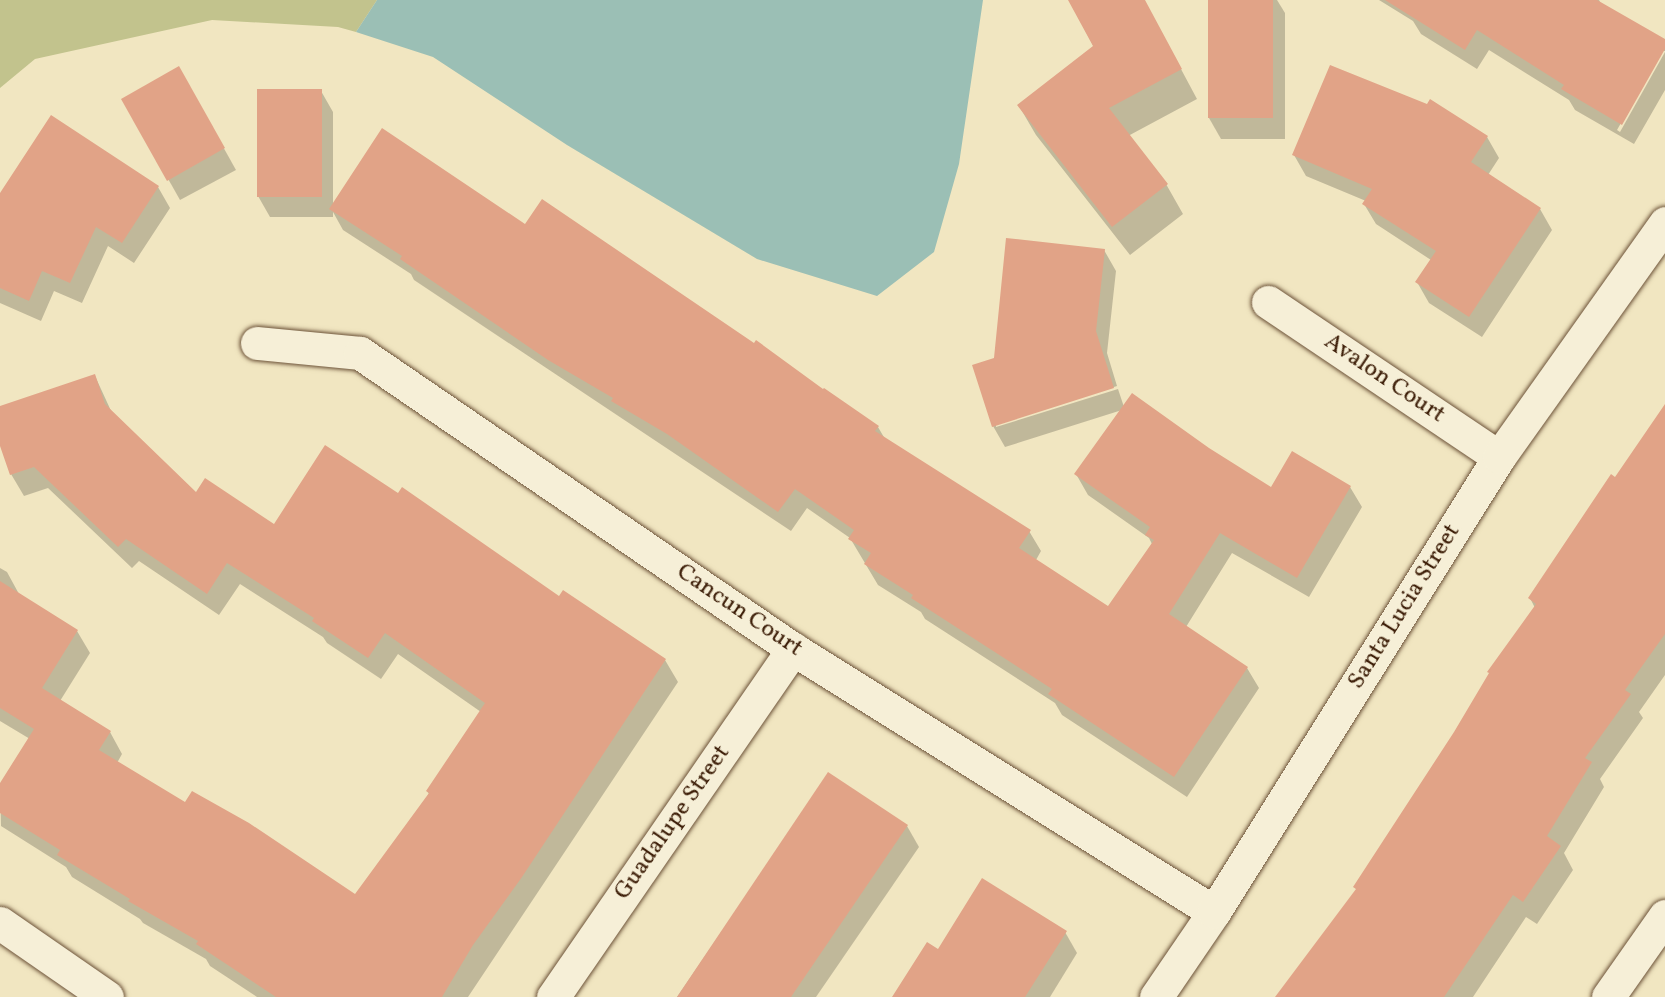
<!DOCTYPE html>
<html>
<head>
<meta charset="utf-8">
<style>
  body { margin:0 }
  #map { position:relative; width:1665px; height:997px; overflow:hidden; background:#f1e6c1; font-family:Vollkorn,serif }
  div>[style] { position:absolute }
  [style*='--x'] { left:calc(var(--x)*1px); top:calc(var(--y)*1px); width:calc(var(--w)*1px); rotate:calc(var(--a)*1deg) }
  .green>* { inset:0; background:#c2c38d }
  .water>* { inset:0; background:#9bbfb5 }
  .shadow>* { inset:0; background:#0003 }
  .building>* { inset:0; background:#e1a387 }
  .roads { filter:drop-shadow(0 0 2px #6c5238) drop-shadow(0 0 2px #6c5238) }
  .street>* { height:33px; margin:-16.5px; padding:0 16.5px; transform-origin:16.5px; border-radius:16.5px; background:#f6efd7 }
  .secondary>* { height:33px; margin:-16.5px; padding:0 16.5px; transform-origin:16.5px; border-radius:16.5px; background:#f6efd7 }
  span { translate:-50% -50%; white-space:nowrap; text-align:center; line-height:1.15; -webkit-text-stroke:4.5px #f6efd7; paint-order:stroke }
  .street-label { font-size:24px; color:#3f200a }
</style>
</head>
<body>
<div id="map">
  <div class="green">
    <i style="clip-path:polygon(0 0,377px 0,356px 32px,338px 27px,212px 20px,35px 59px,0 88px)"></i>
  </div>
  <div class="water">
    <i style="clip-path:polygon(377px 0,983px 0,959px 164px,934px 252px,877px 296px,757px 259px,567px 145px,433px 57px,356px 32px)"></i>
  </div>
  <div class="shadow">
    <i style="clip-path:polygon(1069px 0,1144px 0,1197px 99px,1128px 136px,1166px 184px,1183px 214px,1130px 255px,1036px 135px,1019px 106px,1094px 47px)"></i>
    <i style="clip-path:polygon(1209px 0,1277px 0,1285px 13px,1285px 139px,1221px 139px,1209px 118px)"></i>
    <i style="clip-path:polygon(1379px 0,1599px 0,1601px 4px,1665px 40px,1665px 51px,1662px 51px,1617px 130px,1620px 132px,1665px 52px,1665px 90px,1634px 144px,1575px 110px,1569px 100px,1489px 50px,1477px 69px,1421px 34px,1413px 21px)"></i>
    <i style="clip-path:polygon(179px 68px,236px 170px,180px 200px,123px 99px)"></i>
    <i style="clip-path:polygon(321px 91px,333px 112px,333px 206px,525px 226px,823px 391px,878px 427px,885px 439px,1029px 531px,1041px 551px,1036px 560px,1109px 608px,1152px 544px,1149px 538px,1088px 495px,1076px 474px,1122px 410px,1005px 447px,993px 426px,995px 359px,1104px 250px,1116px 271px,1107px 353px,1117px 386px,996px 424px,996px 427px,1118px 389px,1124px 407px,1208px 450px,1272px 489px,1350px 487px,1362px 507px,1309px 597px,1232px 553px,1186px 627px,1247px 668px,1259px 688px,1187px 797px,1062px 715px,1055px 703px,925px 619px,921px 612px,878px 585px,850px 538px,807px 508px,791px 531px,414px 280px,411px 274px,343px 230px,333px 212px,333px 217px,270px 217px,258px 196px)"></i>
    <i style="clip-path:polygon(1487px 137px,1499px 158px,1488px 175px,1540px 209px,1552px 230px,1482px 337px,1429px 303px,1417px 282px,1431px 260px,1376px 224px,1364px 204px,1366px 201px,1306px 176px,1294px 155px)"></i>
    <i style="clip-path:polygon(158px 187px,170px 208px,134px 263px,108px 246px,82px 303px,54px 291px,41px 321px,0 303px,0 196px)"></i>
    <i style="clip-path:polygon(95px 376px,112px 413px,196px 494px,274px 526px,559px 598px,665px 660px,678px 682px,468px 997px,257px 997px,210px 966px,206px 959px,143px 923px,140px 919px,72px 877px,66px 867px,1px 826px,0 786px,30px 739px,0 721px,0 568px,7px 572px,19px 594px,77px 631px,90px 653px,60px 701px,110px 732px,122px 754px,117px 763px,186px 804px,355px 896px,429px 794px,427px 791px,481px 712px,398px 654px,381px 679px,327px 643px,323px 637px,240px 584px,219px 615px,139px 561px,132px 568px,48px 488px,24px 496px,11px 474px,0 442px,0 407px)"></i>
    <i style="clip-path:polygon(1665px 410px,1665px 675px,1639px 712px,1643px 718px,1600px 779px,1604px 787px,1564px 853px,1573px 870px,1537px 924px,1526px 917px,1473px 997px,1278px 997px,1357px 891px,1355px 887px,1535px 608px,1530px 598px)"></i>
    <i style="clip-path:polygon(829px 774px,907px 826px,919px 847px,816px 997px,677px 997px)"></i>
    <i style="clip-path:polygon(1065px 932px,1077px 953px,1050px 997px,893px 997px,938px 951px)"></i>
  </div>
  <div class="building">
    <i style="clip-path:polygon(1068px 0,1145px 0,1182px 69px,1109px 108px,1168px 184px,1112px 227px,1017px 105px,1093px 46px)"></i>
    <i style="clip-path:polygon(1208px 0,1273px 0,1273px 118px,1208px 118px)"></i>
    <i style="clip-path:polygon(1385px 0,1597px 0,1665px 39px,1665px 49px,1622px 125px,1561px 89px,1564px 85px,1477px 30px,1465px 50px)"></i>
    <i style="clip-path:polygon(1330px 65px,1427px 104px,1430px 99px,1488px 136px,1471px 162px,1541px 208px,1469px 317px,1415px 282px,1436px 251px,1362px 204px,1372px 189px,1292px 155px)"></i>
    <i style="clip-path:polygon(179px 66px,225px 148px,167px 181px,121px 99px)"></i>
    <i style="clip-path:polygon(257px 89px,322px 89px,322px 197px,257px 197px)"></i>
    <i style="clip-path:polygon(51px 115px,159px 186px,122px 243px,96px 227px,70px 283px,42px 271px,29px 301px,0 288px,0 193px)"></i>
    <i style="clip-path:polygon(382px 128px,525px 224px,542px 199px,754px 343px,756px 340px,823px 389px,824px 388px,879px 426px,875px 431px,1031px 530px,1019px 548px,1108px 606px,1154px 540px,1145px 535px,1150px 527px,1074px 474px,1132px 393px,1209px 448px,1271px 487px,1292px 451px,1351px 486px,1297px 578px,1220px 533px,1169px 614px,1248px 667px,1174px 777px,1048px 694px,1052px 689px,911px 598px,913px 595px,864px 564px,871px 553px,848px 539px,854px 530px,795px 489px,778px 512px,667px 434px,611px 401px,613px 398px,548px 360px,400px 259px,402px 256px,329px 209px)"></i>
    <i style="clip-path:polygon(1006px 238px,1105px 249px,1096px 331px,1114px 388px,992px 427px,972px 365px,994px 358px)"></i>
    <i style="clip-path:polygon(95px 374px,105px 404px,196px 492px,205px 478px,274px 524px,325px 445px,398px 493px,402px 487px,559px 596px,563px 590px,666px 659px,522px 877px,473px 945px,442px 997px,276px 997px,196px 944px,198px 941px,128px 901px,130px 899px,57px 855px,60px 850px,0 813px,0 783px,34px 729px,0 708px,0 581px,78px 630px,42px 688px,111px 731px,99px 750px,185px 802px,192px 791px,249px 823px,355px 894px,429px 793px,426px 791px,485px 703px,385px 633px,368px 658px,312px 621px,314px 618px,227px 563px,207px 594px,126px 539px,118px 547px,34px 467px,10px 475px,0 446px,0 406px)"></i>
    <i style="clip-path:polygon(1665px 404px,1665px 634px,1625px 690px,1631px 694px,1585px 758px,1592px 762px,1547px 836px,1561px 846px,1523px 902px,1513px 895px,1444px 997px,1275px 997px,1356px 889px,1353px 887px,1454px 732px,1489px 673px,1487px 672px,1536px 604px,1528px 598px,1611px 474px,1615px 477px)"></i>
    <i style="clip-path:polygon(828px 772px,908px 825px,791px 997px,677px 997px)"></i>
    <i style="clip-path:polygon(982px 878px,1067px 931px,1025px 997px,892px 997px,927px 942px,938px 949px)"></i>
  </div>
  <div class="roads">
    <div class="street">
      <i style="--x:1268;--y:302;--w:278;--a:33.9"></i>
      <i style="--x:257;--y:343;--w:103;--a:5.5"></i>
      <i style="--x:360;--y:353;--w:525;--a:34.36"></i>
      <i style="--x:793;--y:649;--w:496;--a:32"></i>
      <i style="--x:0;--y:923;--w:130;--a:34.7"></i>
      <i style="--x:553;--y:997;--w:423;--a:-55.4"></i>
      <i style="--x:1156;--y:997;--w:103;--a:-55.7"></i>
      <i style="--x:1214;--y:912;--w:537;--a:-57.94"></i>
      <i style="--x:1499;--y:457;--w:287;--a:-54.6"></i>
    </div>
    <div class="secondary">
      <i style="--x:1608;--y:997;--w:99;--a:-54.9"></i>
    </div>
  </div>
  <div class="street-label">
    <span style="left:1384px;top:379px;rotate:34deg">Avalon Court</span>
    <span style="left:1405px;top:607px;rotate:-58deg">Santa Lucia Street</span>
    <span style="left:739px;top:611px;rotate:34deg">Cancun Court</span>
    <span style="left:673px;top:823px;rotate:-55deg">Guadalupe Street</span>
  </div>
</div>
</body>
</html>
